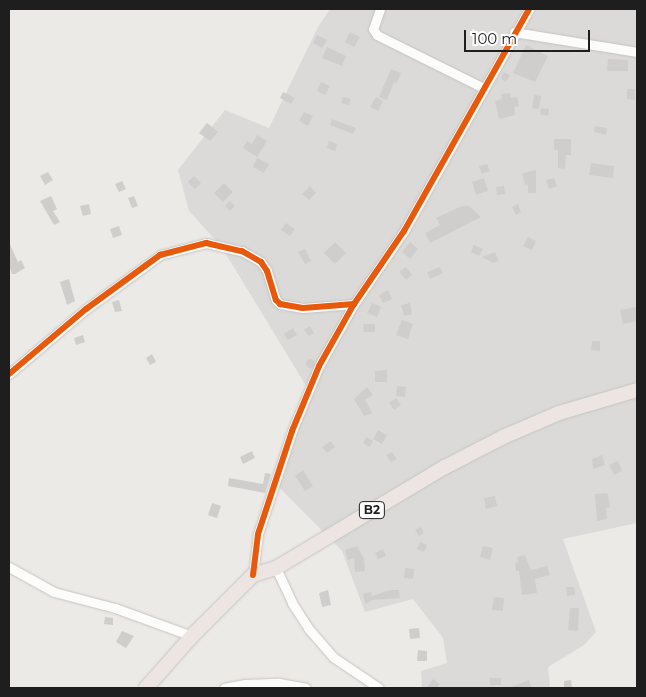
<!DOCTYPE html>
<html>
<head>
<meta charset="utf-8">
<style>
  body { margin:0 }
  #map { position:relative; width:646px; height:697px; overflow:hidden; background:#eceae6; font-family:Montserrat,sans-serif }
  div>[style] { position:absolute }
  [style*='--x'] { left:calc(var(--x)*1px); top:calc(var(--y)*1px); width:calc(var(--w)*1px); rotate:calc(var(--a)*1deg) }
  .residential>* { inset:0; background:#dbdad8 }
  .building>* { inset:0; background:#d0cecc }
  .round { border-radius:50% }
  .roads { filter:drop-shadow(0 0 1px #c5c4c2) drop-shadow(0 0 1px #c5c4c2) }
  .minor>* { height:9px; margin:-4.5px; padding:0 4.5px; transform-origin:4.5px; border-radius:4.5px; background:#fcfcfb }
  .trunk>* { height:14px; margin:-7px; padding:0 7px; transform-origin:7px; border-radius:7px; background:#ece5e2 }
  .cycleway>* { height:6px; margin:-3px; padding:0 3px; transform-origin:3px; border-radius:3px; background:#e8590c }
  span { translate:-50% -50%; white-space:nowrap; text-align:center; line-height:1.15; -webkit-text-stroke:4px #fff; paint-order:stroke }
  .shield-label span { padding:1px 4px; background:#fff; border:1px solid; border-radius:4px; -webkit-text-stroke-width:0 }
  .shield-label { font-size:12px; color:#1e1e1e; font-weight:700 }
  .frame { position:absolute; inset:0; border:10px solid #1e1e1e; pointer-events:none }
  .scale { position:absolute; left:464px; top:30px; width:126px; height:22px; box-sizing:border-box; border:2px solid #1e1e1e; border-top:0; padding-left:6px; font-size:15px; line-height:18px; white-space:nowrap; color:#1e1e1e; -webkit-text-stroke:4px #fff; paint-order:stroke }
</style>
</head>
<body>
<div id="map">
  <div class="residential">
    <i style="clip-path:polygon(330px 9px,637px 9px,637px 523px,563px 539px,596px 632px,584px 645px,548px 667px,550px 688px,422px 688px,421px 671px,447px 663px,443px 638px,413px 599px,365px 612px,342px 551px,279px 487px,286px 458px,308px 389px,221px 246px,189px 211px,178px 170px,225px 110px,269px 128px,318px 27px)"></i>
  </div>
  <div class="building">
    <i style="clip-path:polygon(350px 32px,360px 37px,354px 47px,345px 42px)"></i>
    <i style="clip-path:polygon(317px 35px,327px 40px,322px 48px,313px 43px)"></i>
    <i style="clip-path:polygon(526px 45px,548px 56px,535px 82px,513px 73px)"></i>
    <i style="clip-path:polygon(327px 47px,346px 56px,342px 66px,322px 58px)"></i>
    <i style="clip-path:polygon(608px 59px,628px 60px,628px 71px,607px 71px)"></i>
    <i style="clip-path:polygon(391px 69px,401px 73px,397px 83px,394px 82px,387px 100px,379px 97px)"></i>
    <i style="clip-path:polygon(504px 72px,510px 75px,506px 82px,501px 78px)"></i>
    <i style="clip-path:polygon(321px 82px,330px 86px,325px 95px,317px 91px)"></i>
    <i style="clip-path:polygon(627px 89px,635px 89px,635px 100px,627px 99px)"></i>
    <i style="clip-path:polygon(283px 92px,295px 98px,291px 104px,280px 98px)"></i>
    <i style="clip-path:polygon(510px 93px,511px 98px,517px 97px,519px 106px,514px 107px,515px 115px,499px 119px,495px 101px,502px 99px,501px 94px)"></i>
    <i style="clip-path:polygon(534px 95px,541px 96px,539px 109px,532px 108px)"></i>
    <i style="clip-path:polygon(343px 97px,351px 99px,349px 105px,341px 103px)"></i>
    <i style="clip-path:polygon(376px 97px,383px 101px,378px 111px,370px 107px)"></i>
    <i style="clip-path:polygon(541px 108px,549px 109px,548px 116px,540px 114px)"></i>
    <i style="clip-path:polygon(304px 112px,313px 116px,308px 126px,299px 121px)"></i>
    <i style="clip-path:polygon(332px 119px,356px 128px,353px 134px,330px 125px)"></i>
    <i style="clip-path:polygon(207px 123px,218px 132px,210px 141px,199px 133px)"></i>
    <i style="clip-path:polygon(595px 126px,607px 128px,606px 135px,594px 132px)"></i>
    <i style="clip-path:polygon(257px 135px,267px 141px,257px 157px,243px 148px,247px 141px,252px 144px)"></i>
    <i style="clip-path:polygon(554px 139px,571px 139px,571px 155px,566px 155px,565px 169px,558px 168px,558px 150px,554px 150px)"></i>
    <i style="clip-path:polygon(329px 141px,337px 144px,335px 151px,327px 148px)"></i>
    <i style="clip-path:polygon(257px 158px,269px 164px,264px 173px,253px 167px)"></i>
    <i style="clip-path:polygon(591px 163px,614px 166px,613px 178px,589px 175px)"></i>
    <i style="clip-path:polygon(487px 164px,490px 171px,482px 174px,479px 166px)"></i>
    <i style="clip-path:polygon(536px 170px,536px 193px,528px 193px,528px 184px,525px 185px,522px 173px)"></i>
    <i style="clip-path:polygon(48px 172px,53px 180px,45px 185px,40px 176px)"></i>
    <i style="clip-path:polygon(194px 176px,201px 183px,195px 189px,188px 182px)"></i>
    <i style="clip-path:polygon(484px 178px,488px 191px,476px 195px,472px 182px)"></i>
    <i style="clip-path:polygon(554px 178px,557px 186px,549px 189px,546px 180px)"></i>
    <i style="clip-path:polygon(122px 181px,126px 189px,119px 192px,115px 184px)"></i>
    <i style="clip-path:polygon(224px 183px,233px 192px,223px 202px,214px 193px)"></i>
    <i style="clip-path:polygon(310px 186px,316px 193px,309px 200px,302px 194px)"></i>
    <i style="clip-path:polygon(504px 186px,505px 194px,497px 195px,496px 187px)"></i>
    <i style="clip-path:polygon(51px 196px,57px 209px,53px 211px,60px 222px,54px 225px,40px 201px)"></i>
    <i style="clip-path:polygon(134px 196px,138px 206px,132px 208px,128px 198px)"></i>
    <i style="clip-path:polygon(230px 201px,235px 206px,230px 211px,225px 206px)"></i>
    <i style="clip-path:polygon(89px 204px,91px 214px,83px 216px,80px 206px)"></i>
    <i style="clip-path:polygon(518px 204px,521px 212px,516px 215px,512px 207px)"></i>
    <i style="clip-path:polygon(462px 206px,469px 206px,481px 217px,430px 243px,425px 233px,440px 225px,436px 218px)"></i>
    <i style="clip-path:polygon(286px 223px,295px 229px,290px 236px,281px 230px)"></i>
    <i style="clip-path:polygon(119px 226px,122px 235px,113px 238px,110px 229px)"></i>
    <i style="clip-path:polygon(528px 237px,536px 241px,532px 250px,523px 246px)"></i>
    <i style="clip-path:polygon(9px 242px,18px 262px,21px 260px,25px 268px,15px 274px,12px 274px,9px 265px)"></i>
    <i style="clip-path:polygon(335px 242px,346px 253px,335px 264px,324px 253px)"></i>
    <i style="clip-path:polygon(410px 242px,418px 249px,410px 259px,402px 252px)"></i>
    <i style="clip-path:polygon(474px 245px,483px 249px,479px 256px,471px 252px)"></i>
    <i style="clip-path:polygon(305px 249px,311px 261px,305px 264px,298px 252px)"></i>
    <i style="clip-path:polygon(495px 252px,499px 261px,493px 263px,482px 257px)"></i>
    <i style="clip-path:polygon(406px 267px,412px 275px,406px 280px,399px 272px)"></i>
    <i style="clip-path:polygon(440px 267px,443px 273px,430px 279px,427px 272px)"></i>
    <i style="clip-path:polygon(69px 279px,75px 301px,67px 305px,60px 282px)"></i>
    <i style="clip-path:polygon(388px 290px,392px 299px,383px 303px,379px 295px)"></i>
    <i style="clip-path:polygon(119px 300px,122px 311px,115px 312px,112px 302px)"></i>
    <i style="clip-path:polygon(372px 303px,381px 307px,377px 317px,367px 313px)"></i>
    <i style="clip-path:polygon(410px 303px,412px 314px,404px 316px,401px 305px)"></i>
    <i style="clip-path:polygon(637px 307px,637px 321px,623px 324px,620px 310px)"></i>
    <i style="clip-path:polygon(402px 320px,413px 324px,408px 339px,396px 335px)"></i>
    <i style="clip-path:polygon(363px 324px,375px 324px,375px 332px,364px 332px)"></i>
    <i style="clip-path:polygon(310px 326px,314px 333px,309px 336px,304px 330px)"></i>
    <i style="clip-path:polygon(293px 328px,297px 335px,288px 340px,284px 334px)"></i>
    <i style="clip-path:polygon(83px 335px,85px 342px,76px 345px,74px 338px)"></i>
    <i style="clip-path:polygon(592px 341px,600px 341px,600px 351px,591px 350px)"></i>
    <i style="clip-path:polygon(152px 354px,156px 362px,150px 365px,146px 358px)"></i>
    <i class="round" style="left:305.5px;top:358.5px;width:9px;height:9px"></i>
    <i style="clip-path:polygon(387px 370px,387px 382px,375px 382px,375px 371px)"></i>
    <i style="clip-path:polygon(397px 386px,406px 387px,405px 397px,396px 396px)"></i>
    <i style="clip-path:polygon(367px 387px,373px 395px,365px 400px,372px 413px,364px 416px,354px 399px)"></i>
    <i style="clip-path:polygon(396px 398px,401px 405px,394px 410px,389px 403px)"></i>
    <i style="clip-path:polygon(378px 430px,387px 435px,382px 444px,373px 439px)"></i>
    <i style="clip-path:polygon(366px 437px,373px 441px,370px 447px,363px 443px)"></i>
    <i style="clip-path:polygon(331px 441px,335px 447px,327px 453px,322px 447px)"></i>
    <i style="clip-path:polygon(252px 451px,255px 458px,243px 464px,240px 457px)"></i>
    <i style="clip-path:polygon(392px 452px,397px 459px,391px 462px,386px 455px)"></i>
    <i style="clip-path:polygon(602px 455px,605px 465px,593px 469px,592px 459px)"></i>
    <i style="clip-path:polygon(618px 461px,622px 471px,614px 475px,609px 465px)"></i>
    <i style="clip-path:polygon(303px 470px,313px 486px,305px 491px,295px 476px)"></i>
    <i style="clip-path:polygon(265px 473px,271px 474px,265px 493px,228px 486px,229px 478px,263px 484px)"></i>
    <i style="clip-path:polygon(605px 493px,608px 494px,610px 507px,606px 508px,607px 519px,597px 521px,595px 494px)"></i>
    <i style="clip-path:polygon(495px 496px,497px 506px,486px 509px,484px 498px)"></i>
    <i style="clip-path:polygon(212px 503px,221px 506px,217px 518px,208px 515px)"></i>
    <i style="clip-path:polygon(421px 527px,424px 533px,419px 536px,415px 530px)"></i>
    <i style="clip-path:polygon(420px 542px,427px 545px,424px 552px,417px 549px)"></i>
    <i style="clip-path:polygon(357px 546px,364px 559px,365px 571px,355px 572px,354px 558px,348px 560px,345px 550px)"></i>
    <i style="clip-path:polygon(483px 546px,493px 548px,490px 560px,480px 557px)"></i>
    <i style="clip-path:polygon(383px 549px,386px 556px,378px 559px,375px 553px)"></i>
    <i style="clip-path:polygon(525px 555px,531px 570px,547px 566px,550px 575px,535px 579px,537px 593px,522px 595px,519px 571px,516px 571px,515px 563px,518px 562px,517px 557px)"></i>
    <i style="clip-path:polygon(405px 568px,414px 569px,413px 579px,404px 578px)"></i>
    <i style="clip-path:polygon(566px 587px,574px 587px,575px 595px,567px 596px)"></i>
    <i style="clip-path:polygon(328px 590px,331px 605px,322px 607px,319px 593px)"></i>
    <i style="clip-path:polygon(390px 590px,399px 590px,400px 598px,373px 600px,365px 604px,363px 594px,371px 592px,372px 596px)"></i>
    <i style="clip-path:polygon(494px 597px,504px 598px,503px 611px,492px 610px)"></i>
    <i style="clip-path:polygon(570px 608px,579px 608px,578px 631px,568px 630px)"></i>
    <i style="clip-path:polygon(105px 617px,113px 618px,113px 625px,104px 624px)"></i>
    <i style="clip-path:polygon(419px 628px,420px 638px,410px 639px,409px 629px)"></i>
    <i style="clip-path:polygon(122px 631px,134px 636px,126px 648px,116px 642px)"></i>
    <i style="clip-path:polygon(418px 650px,427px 651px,427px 661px,417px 661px)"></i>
    <i style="clip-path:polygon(490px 678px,501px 678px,501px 685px,490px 685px)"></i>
    <i style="clip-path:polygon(433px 679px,440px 684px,437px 688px,427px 688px)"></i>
    <i style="clip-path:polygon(529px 680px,532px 688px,508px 688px)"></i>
    <i style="clip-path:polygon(571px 680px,572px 688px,564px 688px,564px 681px)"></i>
  </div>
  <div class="roads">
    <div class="minor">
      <i style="--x:380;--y:9;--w:21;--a:109"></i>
      <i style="--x:373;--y:29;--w:7;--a:56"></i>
      <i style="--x:377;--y:35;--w:119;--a:26.4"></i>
      <i style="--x:514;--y:32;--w:125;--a:9.2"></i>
      <i style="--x:9;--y:374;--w:101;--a:-40.2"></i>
      <i style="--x:86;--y:309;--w:92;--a:-36.1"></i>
      <i style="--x:160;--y:255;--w:48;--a:-14.6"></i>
      <i style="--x:206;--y:243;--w:37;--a:13"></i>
      <i style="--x:242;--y:251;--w:22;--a:30"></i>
      <i style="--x:261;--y:262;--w:11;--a:56"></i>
      <i style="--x:267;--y:271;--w:30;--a:73"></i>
      <i style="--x:276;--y:300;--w:6;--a:45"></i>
      <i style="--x:280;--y:304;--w:23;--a:10"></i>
      <i style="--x:303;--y:308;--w:51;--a:-4.5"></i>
      <i style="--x:9;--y:567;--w:51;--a:29.1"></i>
      <i style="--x:54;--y:592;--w:63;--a:14.7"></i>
      <i style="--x:115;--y:608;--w:82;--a:20"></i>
      <i style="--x:276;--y:568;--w:38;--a:65"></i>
      <i style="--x:292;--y:603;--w:30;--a:57"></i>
      <i style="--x:308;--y:628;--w:38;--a:49"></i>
      <i style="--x:333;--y:657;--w:55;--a:34"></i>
      <i style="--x:253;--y:575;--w:41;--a:-83"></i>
      <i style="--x:258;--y:534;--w:108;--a:-71.7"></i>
      <i style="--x:292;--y:431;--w:70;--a:-67.4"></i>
      <i style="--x:319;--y:366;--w:71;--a:-60.6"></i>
      <i style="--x:354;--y:304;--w:88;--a:-55.6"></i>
      <i style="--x:404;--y:231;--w:255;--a:-60.6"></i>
      <i style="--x:224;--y:688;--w:21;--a:-11"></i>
      <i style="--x:245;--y:684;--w:34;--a:-2"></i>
      <i style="--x:279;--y:683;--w:27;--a:10"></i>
    </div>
    <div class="trunk">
      <i style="--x:146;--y:688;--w:69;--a:-48.5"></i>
      <i style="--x:192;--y:636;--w:86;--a:-45"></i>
      <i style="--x:253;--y:575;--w:24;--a:-17"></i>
      <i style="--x:276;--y:568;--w:197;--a:-30.9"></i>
      <i style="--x:445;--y:467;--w:65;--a:-27.3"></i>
      <i style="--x:503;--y:437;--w:61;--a:-23.2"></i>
      <i style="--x:559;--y:413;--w:81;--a:-16.4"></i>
    </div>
  </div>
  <div class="cycleway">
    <i style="--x:9;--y:374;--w:101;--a:-40.2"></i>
    <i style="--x:86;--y:309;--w:92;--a:-36.1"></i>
    <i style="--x:160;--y:255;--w:48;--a:-14.6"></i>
    <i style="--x:206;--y:243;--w:37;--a:13"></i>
    <i style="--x:242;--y:251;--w:22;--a:30"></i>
    <i style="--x:261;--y:262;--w:11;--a:56"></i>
    <i style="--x:267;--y:271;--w:30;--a:73"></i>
    <i style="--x:276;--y:300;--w:6;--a:45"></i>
    <i style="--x:280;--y:304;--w:23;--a:10"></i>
    <i style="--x:303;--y:308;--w:51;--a:-4.5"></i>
    <i style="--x:253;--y:575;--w:41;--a:-83"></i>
    <i style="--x:258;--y:534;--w:108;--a:-71.7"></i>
    <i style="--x:292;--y:431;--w:70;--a:-67.4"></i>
    <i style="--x:319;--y:366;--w:71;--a:-60.6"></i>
    <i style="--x:354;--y:304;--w:88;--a:-55.6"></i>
    <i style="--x:404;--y:231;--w:255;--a:-60.6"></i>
  </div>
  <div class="shield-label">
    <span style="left:372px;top:510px">B2</span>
  </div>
  <div class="frame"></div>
  <div class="scale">100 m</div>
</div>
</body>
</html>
